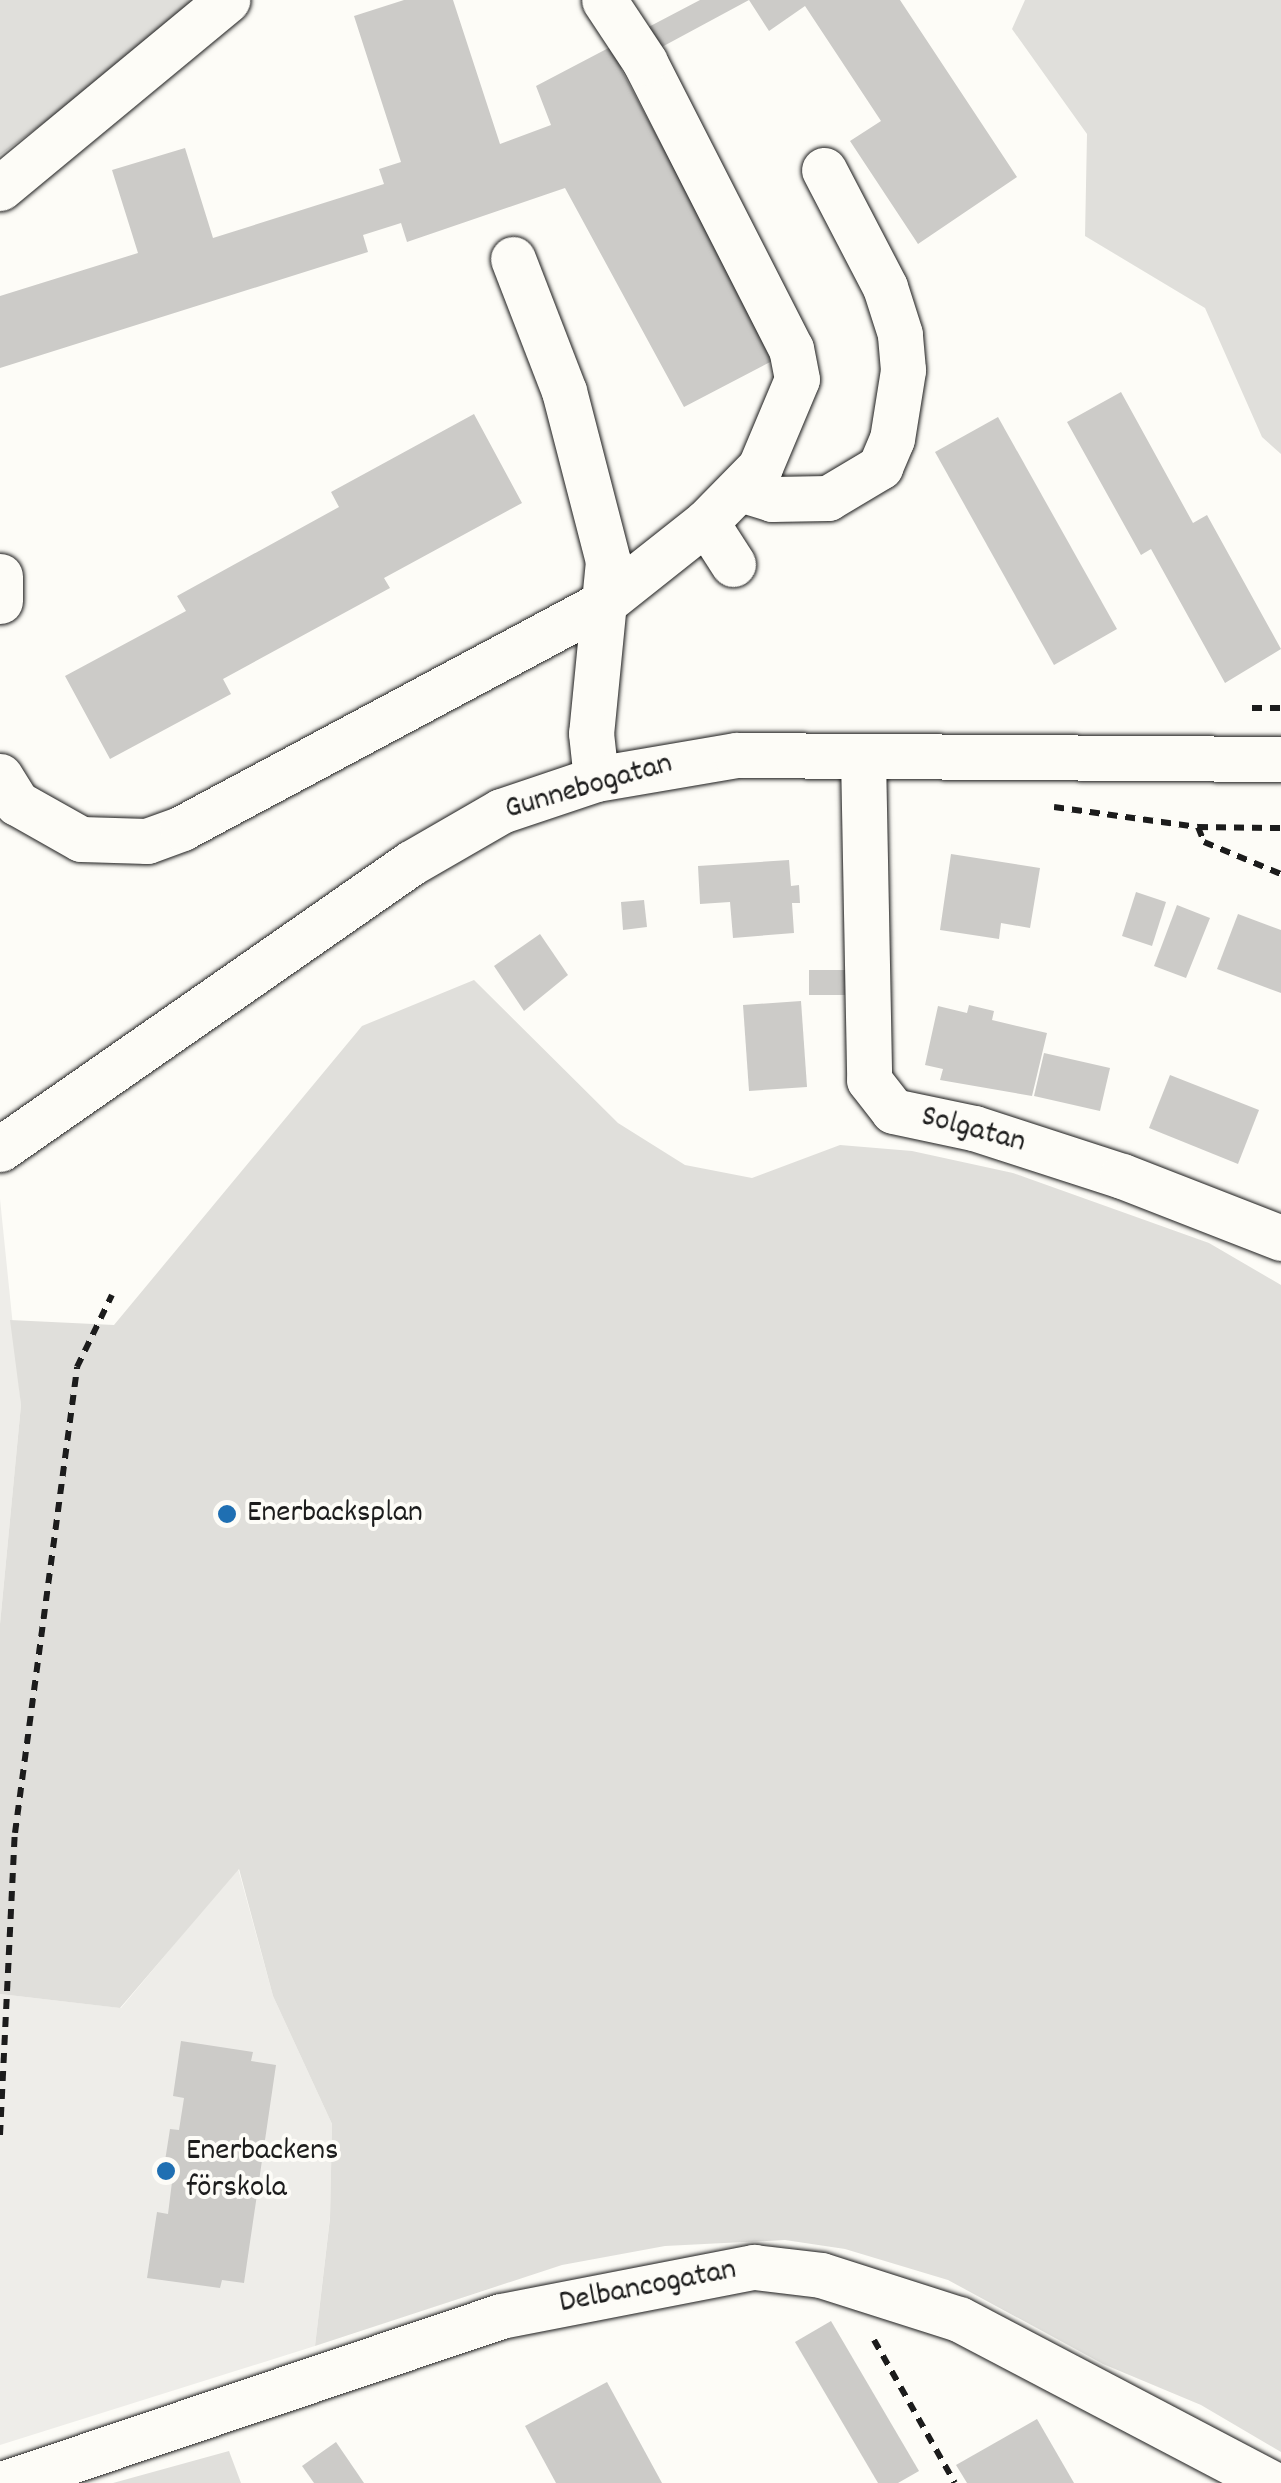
<!DOCTYPE html>
<html>
<head>
<meta charset="utf-8">
<style>
  body { margin:0 }
  #map { position:relative; width:1281px; height:2483px; overflow:hidden; background:#fdfcf7; font-family:Dekko,sans-serif }
  div>[style] { position:absolute }
  [style*='--x'] { left:calc(var(--x)*1px); top:calc(var(--y)*1px); width:calc(var(--w)*1px); rotate:calc(var(--a)*1deg) }
  .built>* { inset:0; background:#eeede9 }
  .green>* { inset:0; background:#e0dfdb }
  .building>* { inset:0; background:#cccbc8 }
  .path>* { height:6px; margin-top:-3px; transform-origin:0; background:repeating-linear-gradient(90deg,#1c1c1c 0 10px,transparent 0 18px) }
  .roads { filter:drop-shadow(0 0 2px #1c1c1c) drop-shadow(0 0 2px #1c1c1c) }
  .minor>* { height:45px; margin:-22.5px; padding:0 22.5px; transform-origin:22.5px; border-radius:22.5px; background:#fdfcf7 }
  .dots>* { width:28px; height:28px; translate:-50% -50%; box-sizing:border-box; border:5px solid #fdfcf7; border-radius:50% }
  span { translate:-50% -50%; white-space:nowrap; text-align:center; line-height:1.15; -webkit-text-stroke:8px #fdfcf7; paint-order:stroke }
  .street-label { font-size:32px; color:#1c1c1c }
  .poi-label { font-size:32px; color:#1c1c1c }
  .left { translate:0 -50%; text-align:left }
</style>
</head>
<body>
<div id="map">
  <div class="built">
    <i style="clip-path:polygon(0 1199px,21px 1405px,0 1624px)"></i>
    <i style="clip-path:polygon(238px 1868px,273px 1996px,332px 2124px,330px 2217px,315px 2346px,0 2445px,0 1994px,121px 2008px)"></i>
  </div>
  <div class="green">
    <i style="clip-path:polygon(0 0,212px 0,0 155px)"></i>
    <i style="clip-path:polygon(1025px 0,1281px 0,1281px 454px,1262px 437px,1205px 308px,1085px 236px,1087px 134px,1012px 29px)"></i>
    <i style="clip-path:polygon(474px 980px,618px 1123px,685px 1165px,752px 1178px,840px 1145px,912px 1151px,1013px 1173px,1209px 1243px,1281px 1285px,1281px 2452px,1201px 2405px,1103px 2364px,948px 2280px,845px 2249px,785px 2240px,665px 2246px,562px 2265px,315px 2346px,330px 2218px,332px 2124px,273px 1996px,239px 1869px,120px 2008px,0 1994px,0 1624px,21px 1405px,10px 1320px,114px 1325px,362px 1026px)"></i>
    <i style="clip-path:polygon(229px 2451px,241px 2483px,113px 2483px)"></i>
  </div>
  <div class="building">
    <i style="clip-path:polygon(404px 0,453px 0,500px 144px,551px 125px,536px 86px,700px 0,900px 0,1017px 177px,918px 244px,850px 141px,881px 121px,805px 6px,769px 31px,749px 0,621px 69px,776px 359px,684px 407px,565px 188px,407px 242px,401px 223px,363px 235px,368px 252px,0 368px,0 296px,138px 253px,112px 170px,185px 148px,213px 238px,384px 184px,379px 169px,401px 162px,354px 16px)"></i>
    <i style="clip-path:polygon(1121px 392px,1193px 523px,1207px 515px,1281px 649px,1225px 683px,1151px 549px,1141px 555px,1067px 422px)"></i>
    <i style="clip-path:polygon(474px 414px,522px 503px,384px 578px,390px 588px,223px 679px,231px 694px,110px 759px,65px 676px,186px 611px,177px 596px,339px 507px,331px 492px)"></i>
    <i style="clip-path:polygon(998px 417px,1117px 629px,1054px 665px,935px 452px)"></i>
    <i style="clip-path:polygon(951px 854px,1040px 868px,1030px 928px,1001px 923px,999px 939px,940px 930px)"></i>
    <i style="clip-path:polygon(789px 860px,791px 886px,799px 885px,800px 903px,792px 903px,794px 933px,733px 938px,730px 902px,700px 904px,698px 866px)"></i>
    <i style="clip-path:polygon(1136px 892px,1166px 902px,1152px 946px,1122px 936px)"></i>
    <i style="clip-path:polygon(644px 900px,647px 927px,623px 930px,621px 902px)"></i>
    <i style="clip-path:polygon(1177px 905px,1210px 918px,1186px 978px,1154px 966px)"></i>
    <i style="clip-path:polygon(1238px 914px,1281px 930px,1281px 993px,1217px 969px)"></i>
    <i style="clip-path:polygon(540px 934px,568px 975px,524px 1011px,494px 966px)"></i>
    <i style="clip-path:polygon(809px 970px,845px 970px,845px 995px,809px 995px)"></i>
    <i style="clip-path:polygon(801px 1001px,807px 1087px,749px 1091px,743px 1005px)"></i>
    <i style="clip-path:polygon(969px 1005px,994px 1011px,992px 1020px,1047px 1033px,1032px 1096px,940px 1080px,943px 1069px,925px 1065px,938px 1006px,967px 1013px)"></i>
    <i style="clip-path:polygon(1044px 1053px,1110px 1068px,1100px 1111px,1034px 1096px)"></i>
    <i style="clip-path:polygon(1170px 1075px,1259px 1110px,1238px 1164px,1149px 1128px)"></i>
    <i style="clip-path:polygon(181px 2041px,253px 2052px,251px 2061px,276px 2065px,244px 2283px,222px 2280px,220px 2288px,147px 2278px,157px 2212px,168px 2214px,172px 2182px,162px 2180px,170px 2129px,179px 2130px,184px 2098px,173px 2096px)"></i>
    <i style="clip-path:polygon(831px 2321px,919px 2471px,898px 2483px,878px 2483px,795px 2342px)"></i>
    <i style="clip-path:polygon(607px 2382px,662px 2483px,556px 2483px,525px 2426px)"></i>
    <i style="clip-path:polygon(1037px 2419px,1074px 2483px,967px 2483px,956px 2465px)"></i>
    <i style="clip-path:polygon(336px 2442px,364px 2483px,314px 2483px,302px 2466px)"></i>
  </div>
  <div class="path">
    <i style="--x:1252;--y:708;--w:29;--a:0"></i>
    <i style="--x:1054;--y:807;--w:145;--a:7.9"></i>
    <i style="--x:1198;--y:827;--w:83;--a:0.7"></i>
    <i style="--x:1198;--y:827;--w:16;--a:68"></i>
    <i style="--x:1204;--y:842;--w:83;--a:22.6"></i>
    <i style="--x:0;--y:2135;--w:302;--a:-87.2"></i>
    <i style="--x:15;--y:1833;--w:470;--a:-82.4"></i>
    <i style="--x:77;--y:1367;--w:80;--a:-64.1"></i>
    <i style="--x:874;--y:2340;--w:164;--a:60.5"></i>
  </div>
  <div class="roads">
    <div class="minor">
      <i style="--x:0;--y:188;--w:295;--a:-39.6"></i>
      <i style="--x:513;--y:259;--w:142;--a:68.9"></i>
      <i style="--x:564;--y:391;--w:176;--a:75.5"></i>
      <i style="--x:608;--y:561;--w:173;--a:95.6"></i>
      <i style="--x:591;--y:733;--w:46;--a:83.8"></i>
      <i style="--x:740;--y:489;--w:34;--a:17"></i>
      <i style="--x:772;--y:499;--w:56;--a:-1"></i>
      <i style="--x:828;--y:498;--w:61;--a:-30.8"></i>
      <i style="--x:880;--y:467;--w:30;--a:-67"></i>
      <i style="--x:892;--y:439;--w:70;--a:-80.9"></i>
      <i style="--x:903;--y:370;--w:36;--a:-95"></i>
      <i style="--x:900;--y:334;--w:49;--a:-107.7"></i>
      <i style="--x:885;--y:287;--w:132;--a:-117.5"></i>
      <i style="--x:706;--y:522;--w:50;--a:57.3"></i>
      <i style="--x:0;--y:576;--w:25;--a:90"></i>
      <i style="--x:863;--y:756;--w:324;--a:88.9"></i>
      <i style="--x:869;--y:1080;--w:39;--a:52"></i>
      <i style="--x:893;--y:1111;--w:83;--a:11.9"></i>
      <i style="--x:974;--y:1128;--w:156;--a:18"></i>
      <i style="--x:1122;--y:1176;--w:171;--a:21.3"></i>
      <i style="--x:0;--y:776;--w:32;--a:58"></i>
      <i style="--x:17;--y:803;--w:73;--a:29.4"></i>
      <i style="--x:81;--y:839;--w:66;--a:1.7"></i>
      <i style="--x:147;--y:841;--w:37;--a:-20"></i>
      <i style="--x:182;--y:828;--w:480;--a:-28.1"></i>
      <i style="--x:605;--y:602;--w:129;--a:-38.4"></i>
      <i style="--x:706;--y:522;--w:77;--a:-45.5"></i>
      <i style="--x:760;--y:467;--w:95;--a:-67.2"></i>
      <i style="--x:797;--y:379;--w:31;--a:-101"></i>
      <i style="--x:791;--y:349;--w:322;--a:-117"></i>
      <i style="--x:645;--y:62;--w:74;--a:-123.5"></i>
      <i style="--x:0;--y:1149;--w:501;--a:-34.83"></i>
      <i style="--x:411;--y:863;--w:104;--a:-30"></i>
      <i style="--x:501;--y:811;--w:100;--a:-18.6"></i>
      <i style="--x:596;--y:779;--w:142;--a:-9.7"></i>
      <i style="--x:736;--y:755;--w:545;--a:0.42"></i>
      <i style="--x:5;--y:2483;--w:523;--a:-18.61"></i>
      <i style="--x:501;--y:2316;--w:258;--a:-11"></i>
      <i style="--x:754;--y:2267;--w:67;--a:6.8"></i>
      <i style="--x:821;--y:2275;--w:145;--a:17.7"></i>
      <i style="--x:959;--y:2319;--w:353;--a:27.7"></i>
    </div>
  </div>
  <div class="dots">
    <i style="left:227px;top:1514px;background:#1f6fb2"></i>
    <i style="left:166px;top:2171px;background:#1f6fb2"></i>
  </div>
  <div class="street-label">
    <span style="left:589px;top:788px;rotate:-16deg">Gunnebogatan</span>
    <span style="left:973px;top:1131px;rotate:15deg">Solgatan</span>
    <span style="left:648px;top:2288px;rotate:-11deg">Delbancogatan</span>
  </div>
  <div class="poi-label">
    <span class="left" style="left:247px;top:1514px">Enerbacksplan</span>
    <span class="left" style="left:186px;top:2171px">Enerbackens<br>förskola</span>
  </div>
</div>
</body>
</html>
